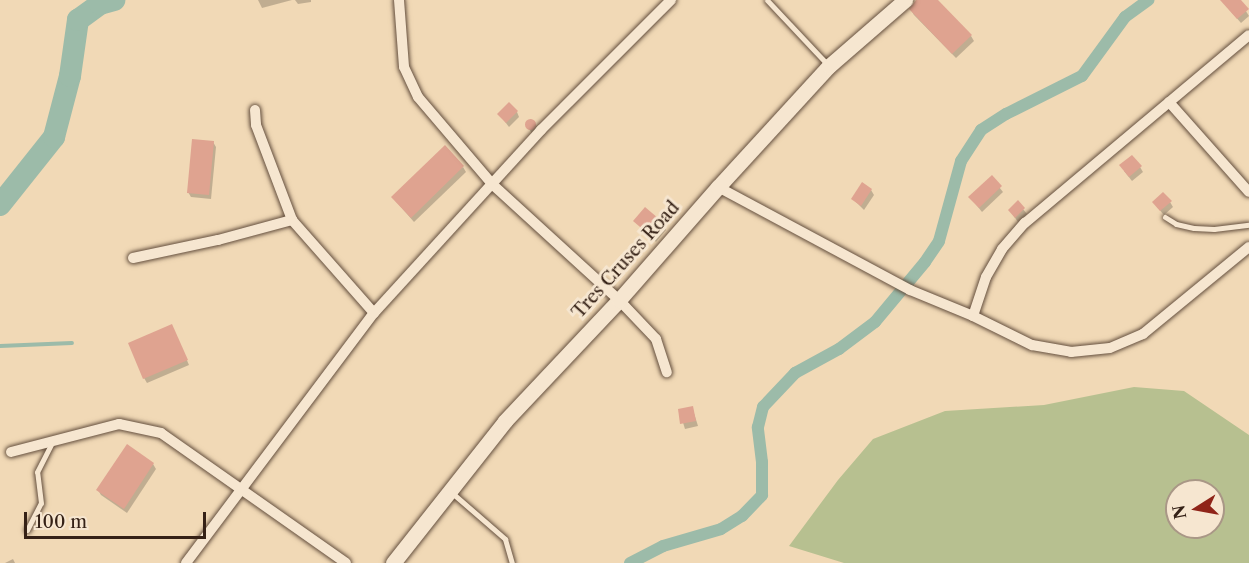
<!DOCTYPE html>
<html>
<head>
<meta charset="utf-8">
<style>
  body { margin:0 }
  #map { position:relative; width:1249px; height:563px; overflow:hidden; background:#f1d9b6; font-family:"Libre Caslon Text",serif }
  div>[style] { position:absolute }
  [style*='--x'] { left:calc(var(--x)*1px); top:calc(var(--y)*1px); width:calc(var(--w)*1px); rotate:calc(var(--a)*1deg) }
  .green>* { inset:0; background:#b7c090 }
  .water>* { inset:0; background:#9cbba9 }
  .shadow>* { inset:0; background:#0003 }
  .stream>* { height:4px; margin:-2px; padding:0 2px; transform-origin:2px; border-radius:2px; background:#9cbba9 }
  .canal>* { height:12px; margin:-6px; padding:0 6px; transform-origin:6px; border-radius:6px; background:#9cbba9 }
  .river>* { height:22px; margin:-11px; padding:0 11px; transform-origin:11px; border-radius:11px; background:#9cbba9 }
  .building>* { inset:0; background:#dfa390 }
  .round { border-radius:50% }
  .roads { filter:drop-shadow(0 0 2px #644f3e) drop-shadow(0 0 2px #644f3e) }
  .service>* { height:5px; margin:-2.5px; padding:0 2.5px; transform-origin:2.5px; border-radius:2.5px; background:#f6e6d0 }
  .minor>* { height:10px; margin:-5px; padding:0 5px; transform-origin:5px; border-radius:5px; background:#f6e6d0 }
  .secondary>* { height:15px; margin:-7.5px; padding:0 7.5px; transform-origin:7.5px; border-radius:7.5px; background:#f6e6d0 }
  span { translate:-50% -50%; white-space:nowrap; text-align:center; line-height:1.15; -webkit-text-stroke:6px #f6e6d0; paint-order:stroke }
  .street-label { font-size:18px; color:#352116 }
  .north { position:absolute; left:1165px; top:479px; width:60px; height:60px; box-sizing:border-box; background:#f6e6d0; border:2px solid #a99786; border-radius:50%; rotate:259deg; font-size:16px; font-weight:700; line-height:24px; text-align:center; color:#352116 }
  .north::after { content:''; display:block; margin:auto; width:21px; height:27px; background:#8f2418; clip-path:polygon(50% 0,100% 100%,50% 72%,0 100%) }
  .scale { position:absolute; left:24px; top:512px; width:182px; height:27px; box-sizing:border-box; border:3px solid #352116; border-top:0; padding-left:8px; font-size:18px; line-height:21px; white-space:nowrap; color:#352116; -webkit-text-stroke:4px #f6e6d0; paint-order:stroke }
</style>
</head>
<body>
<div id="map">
  <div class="green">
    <i style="clip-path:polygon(evenodd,1134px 387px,1184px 391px,1249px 435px,1249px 563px,844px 563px,789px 546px,838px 480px,873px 439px,945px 411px,1044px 405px,1134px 387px,1177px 491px,1213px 491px,1213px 527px,1177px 527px,1177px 491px)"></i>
  </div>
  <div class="water">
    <i style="clip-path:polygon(54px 137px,1px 210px,0 212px,0 205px)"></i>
  </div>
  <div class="shadow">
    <i style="clip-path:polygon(258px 0,292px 0,262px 8px)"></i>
    <i style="clip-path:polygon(295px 0,311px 0,311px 2px,298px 4px)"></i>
    <i style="clip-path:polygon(920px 0,936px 0,971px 36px,974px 41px,956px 58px,914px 15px,911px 10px)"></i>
    <i style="clip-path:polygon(1227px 0,1239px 0,1249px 16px,1241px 23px,1227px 7px)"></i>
    <i style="clip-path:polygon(517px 112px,519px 117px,509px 127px,499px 114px)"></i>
    <i style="clip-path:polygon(531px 119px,539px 129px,533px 135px,526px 124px)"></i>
    <i style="clip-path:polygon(213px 142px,216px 147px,211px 199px,191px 197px,188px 192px)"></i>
    <i style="clip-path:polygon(463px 167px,466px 172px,414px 222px,393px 198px)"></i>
    <i style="clip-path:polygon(1140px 167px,1143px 172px,1132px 181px,1124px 171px)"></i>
    <i style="clip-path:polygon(992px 178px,1003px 192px,982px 212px,970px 197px)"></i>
    <i style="clip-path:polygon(871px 190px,874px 195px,864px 210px,853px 199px)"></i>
    <i style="clip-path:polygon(1170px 202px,1173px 207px,1164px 215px,1157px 207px)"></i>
    <i style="clip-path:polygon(1018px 203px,1027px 214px,1018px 222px,1013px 215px)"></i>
    <i style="clip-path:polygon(635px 221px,664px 225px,666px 230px,656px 242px)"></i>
    <i style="clip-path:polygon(174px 331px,189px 365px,147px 383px,144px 378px)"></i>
    <i style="clip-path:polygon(692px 407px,698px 426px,685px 429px,679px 410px)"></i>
    <i style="clip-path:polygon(128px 446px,153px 464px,156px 469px,127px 513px,101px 495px,98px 490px)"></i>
    <i style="clip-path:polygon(13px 559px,15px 563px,5px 563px)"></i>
  </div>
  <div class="stream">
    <i style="--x:0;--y:346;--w:72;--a:-2.4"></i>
  </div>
  <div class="canal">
    <i style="--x:630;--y:563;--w:37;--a:-27"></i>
    <i style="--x:663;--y:546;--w:60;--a:-16.3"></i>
    <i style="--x:721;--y:529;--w:25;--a:-32"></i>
    <i style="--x:742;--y:516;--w:29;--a:-46"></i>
    <i style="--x:762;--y:495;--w:33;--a:-90"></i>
    <i style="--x:762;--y:462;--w:35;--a:-97"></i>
    <i style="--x:758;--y:427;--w:21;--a:-76"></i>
    <i style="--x:763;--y:407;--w:47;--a:-46.7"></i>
    <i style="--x:795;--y:373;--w:50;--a:-28.6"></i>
    <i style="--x:839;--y:349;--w:45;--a:-36.9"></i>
    <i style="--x:875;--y:322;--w:78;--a:-50.2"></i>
    <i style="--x:925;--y:262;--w:25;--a:-56"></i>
    <i style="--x:939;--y:241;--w:83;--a:-74.6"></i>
    <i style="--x:961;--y:161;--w:37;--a:-57"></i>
    <i style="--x:981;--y:130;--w:30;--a:-33"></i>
    <i style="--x:1006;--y:114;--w:85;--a:-26.6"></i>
    <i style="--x:1082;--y:76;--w:73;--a:-53.9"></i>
    <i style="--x:1125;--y:17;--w:29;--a:-36"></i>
  </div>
  <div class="river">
    <i style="--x:0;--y:205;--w:87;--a:-51.5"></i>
    <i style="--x:54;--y:137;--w:63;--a:-75.3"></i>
    <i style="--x:70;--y:76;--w:57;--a:-81.9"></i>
    <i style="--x:78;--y:20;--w:27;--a:-36"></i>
    <i style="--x:100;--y:4;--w:15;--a:-16"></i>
  </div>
  <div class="building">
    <i style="clip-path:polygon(916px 0,938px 0,972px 35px,952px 54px,909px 9px)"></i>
    <i style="clip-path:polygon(1220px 0,1241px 0,1249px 9px,1237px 19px)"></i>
    <i style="clip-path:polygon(509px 102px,518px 111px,506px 123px,497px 114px)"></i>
    <i class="round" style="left:524.5px;top:118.5px;width:11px;height:11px"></i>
    <i style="clip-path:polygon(192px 139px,214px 141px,209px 195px,187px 193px)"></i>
    <i style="clip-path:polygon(445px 145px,464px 166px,411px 218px,391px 197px)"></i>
    <i style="clip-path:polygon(1132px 155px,1142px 166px,1129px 177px,1119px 165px)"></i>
    <i style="clip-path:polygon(992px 175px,1002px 186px,979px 208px,968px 197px)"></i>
    <i style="clip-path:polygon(862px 182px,872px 189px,861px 206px,851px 199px)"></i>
    <i style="clip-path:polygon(1163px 192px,1172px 201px,1160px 211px,1152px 202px)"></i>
    <i style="clip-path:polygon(1018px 200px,1025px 208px,1015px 218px,1008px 210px)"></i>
    <i style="clip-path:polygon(645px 207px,665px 224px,653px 238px,633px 221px)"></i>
    <i style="clip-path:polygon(172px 324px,188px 360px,143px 379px,128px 343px)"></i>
    <i style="clip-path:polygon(693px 406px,696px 421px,680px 424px,678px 409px)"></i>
    <i style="clip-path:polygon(127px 444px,154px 463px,124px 509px,96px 490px)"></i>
  </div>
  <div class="roads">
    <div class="service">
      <i style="--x:767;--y:0;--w:89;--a:46.8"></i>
      <i style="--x:1165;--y:217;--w:13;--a:32"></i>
      <i style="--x:1176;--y:224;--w:18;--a:13"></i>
      <i style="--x:1194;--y:228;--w:20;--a:3"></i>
      <i style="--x:1214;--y:229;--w:35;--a:-7"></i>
      <i style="--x:451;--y:492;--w:72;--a:41"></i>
      <i style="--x:505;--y:539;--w:25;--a:74"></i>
      <i style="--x:27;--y:530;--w:30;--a:-63"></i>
      <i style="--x:41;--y:503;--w:31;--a:-97"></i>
      <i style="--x:37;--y:472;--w:33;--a:-63"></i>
    </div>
    <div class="minor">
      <i style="--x:399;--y:0;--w:67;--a:85.7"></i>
      <i style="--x:404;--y:67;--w:33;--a:65"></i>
      <i style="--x:418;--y:97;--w:114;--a:49.6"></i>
      <i style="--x:492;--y:184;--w:172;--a:42.4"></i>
      <i style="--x:619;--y:300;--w:54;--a:46.5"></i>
      <i style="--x:656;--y:339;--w:35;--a:72"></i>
      <i style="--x:1169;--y:102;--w:120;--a:48.4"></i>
      <i style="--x:255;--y:110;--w:15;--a:86"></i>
      <i style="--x:256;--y:125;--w:102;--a:69.2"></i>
      <i style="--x:292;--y:220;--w:124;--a:48.6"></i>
      <i style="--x:718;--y:187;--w:218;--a:28.2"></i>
      <i style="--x:910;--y:290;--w:68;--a:22.4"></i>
      <i style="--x:973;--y:316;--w:66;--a:26.2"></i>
      <i style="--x:1032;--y:345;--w:40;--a:10"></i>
      <i style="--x:1071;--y:352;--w:39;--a:-6"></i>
      <i style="--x:1110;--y:348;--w:36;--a:-23"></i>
      <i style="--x:1143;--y:334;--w:137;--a:-39.4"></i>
      <i style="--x:133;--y:258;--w:87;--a:-12"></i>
      <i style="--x:218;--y:240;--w:77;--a:-15.1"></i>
      <i style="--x:973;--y:316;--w:41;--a:-71.6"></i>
      <i style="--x:986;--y:277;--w:32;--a:-60"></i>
      <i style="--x:1002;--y:249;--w:35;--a:-49"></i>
      <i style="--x:1025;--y:223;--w:292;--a:-40"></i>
      <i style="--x:11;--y:452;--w:112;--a:-14.5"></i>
      <i style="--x:119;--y:424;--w:43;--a:12.1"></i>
      <i style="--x:161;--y:433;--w:226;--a:35.1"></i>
      <i style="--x:186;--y:563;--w:313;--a:-53.1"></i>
      <i style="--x:374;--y:313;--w:248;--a:-47.6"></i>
      <i style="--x:541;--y:130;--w:184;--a:-45"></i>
    </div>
    <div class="secondary">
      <i style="--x:393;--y:563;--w:181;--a:-51.7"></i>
      <i style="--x:505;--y:421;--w:166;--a:-46.7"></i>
      <i style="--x:619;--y:300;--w:150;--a:-48.8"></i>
      <i style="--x:718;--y:187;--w:164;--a:-47.5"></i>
      <i style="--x:829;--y:66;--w:101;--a:-41"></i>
    </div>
  </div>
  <div class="street-label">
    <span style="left:626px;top:260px;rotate:-48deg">Tres Cruses Road</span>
  </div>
  <div class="north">N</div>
  <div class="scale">100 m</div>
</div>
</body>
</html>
